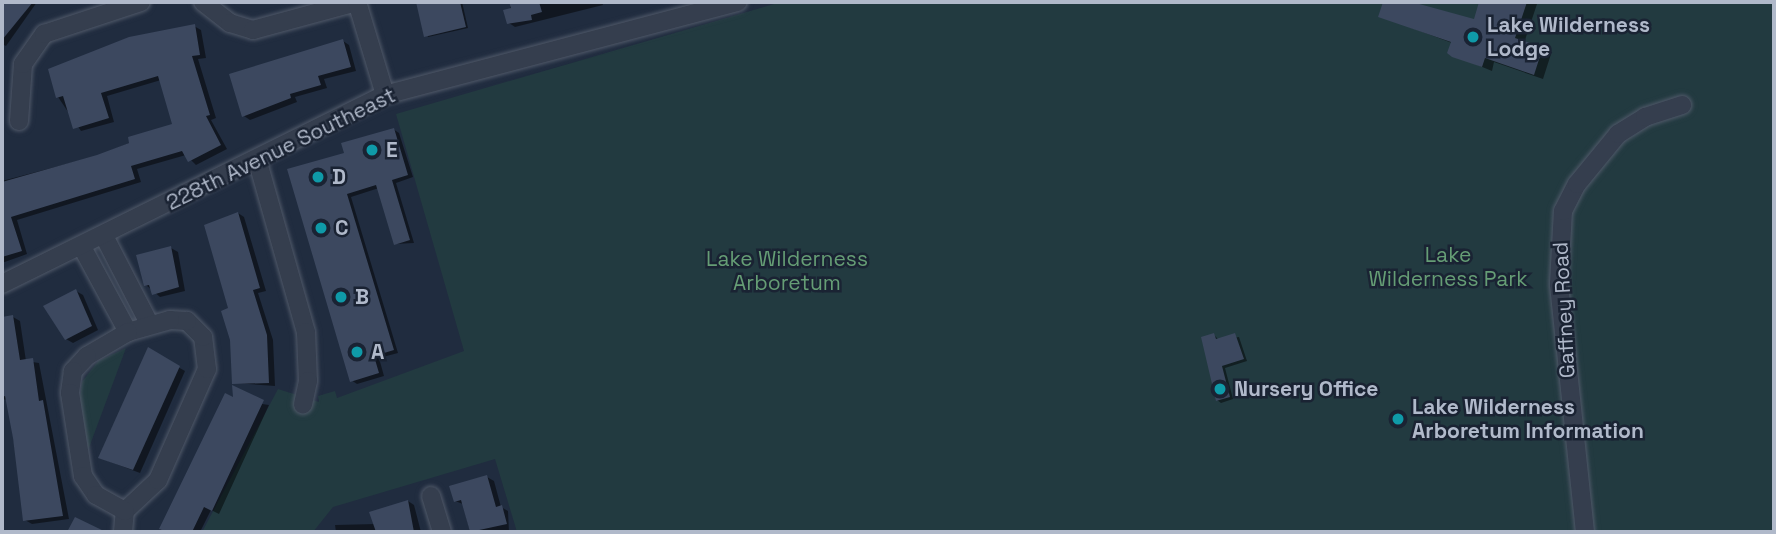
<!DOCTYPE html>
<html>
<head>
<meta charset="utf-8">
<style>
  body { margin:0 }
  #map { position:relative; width:1776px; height:534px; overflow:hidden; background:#202c3f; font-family:"Space Grotesk",sans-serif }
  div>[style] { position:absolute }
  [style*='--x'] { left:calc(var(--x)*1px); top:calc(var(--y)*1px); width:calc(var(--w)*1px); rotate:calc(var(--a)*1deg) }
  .green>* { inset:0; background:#223a40 }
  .shadow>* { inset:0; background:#0007 }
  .building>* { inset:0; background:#3c485f }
  .roads { filter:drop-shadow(0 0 2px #505969) drop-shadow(0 0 2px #505969) }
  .minor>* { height:18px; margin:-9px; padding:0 9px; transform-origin:9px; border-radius:9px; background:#353e4e }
  .dots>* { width:19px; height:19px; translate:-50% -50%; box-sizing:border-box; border:4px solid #1a2333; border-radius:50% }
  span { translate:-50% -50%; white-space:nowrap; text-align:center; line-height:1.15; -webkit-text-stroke:5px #1a2333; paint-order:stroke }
  .poi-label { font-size:21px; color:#b0b9ca; font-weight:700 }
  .left { translate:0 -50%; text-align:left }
  .street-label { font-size:21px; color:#b0b9ca }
  .park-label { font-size:21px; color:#659d75 }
  .frame { position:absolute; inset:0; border:4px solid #b0b9ca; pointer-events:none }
</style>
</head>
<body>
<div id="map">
  <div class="green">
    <i style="clip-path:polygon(781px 2px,1774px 2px,1774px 532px,517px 532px,495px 459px,333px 507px,313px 532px,202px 532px,278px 389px,319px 402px,318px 396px,335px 391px,337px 398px,464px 351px,396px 114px)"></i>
    <i style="clip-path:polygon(126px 348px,87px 453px,79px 403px,82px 382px,98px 361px)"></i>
  </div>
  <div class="shadow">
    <i style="clip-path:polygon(2px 2px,37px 2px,6px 46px,2px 44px)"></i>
    <i style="clip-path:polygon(417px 2px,462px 2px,468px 28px,428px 37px)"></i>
    <i style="clip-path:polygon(511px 2px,602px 2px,603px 5px,515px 27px,509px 23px)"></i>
    <i style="clip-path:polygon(1385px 2px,1409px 2px,1475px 21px,1481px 2px,1502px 6px,1503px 2px,1533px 2px,1537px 4px,1524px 43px,1551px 54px,1543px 79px,1494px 62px,1492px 71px,1458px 57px,1452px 43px,1380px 16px)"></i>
    <i style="clip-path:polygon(194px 26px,201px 30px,206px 58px,198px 59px,216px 118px,211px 120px,227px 149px,196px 165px,186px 155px,137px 169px,141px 182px,17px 220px,27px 254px,2px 263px,2px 181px,97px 156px,174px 125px,161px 80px,107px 96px,114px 122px,81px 131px,58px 97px)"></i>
    <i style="clip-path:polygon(343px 41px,349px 45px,356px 71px,324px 79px,327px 88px,295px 97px,297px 102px,250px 120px,244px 116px)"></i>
    <i style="clip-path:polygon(393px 129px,399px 133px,413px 177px,396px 183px,414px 243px,395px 244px,379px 188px,351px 197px,398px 353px,379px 358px,384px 376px,357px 384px,351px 380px,289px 170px,346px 154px)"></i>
    <i style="clip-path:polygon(238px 213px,244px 217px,266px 291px,258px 293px,273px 340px,275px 386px,234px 383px,230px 310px)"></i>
    <i style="clip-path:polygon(171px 248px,178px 252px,185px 291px,160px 297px,146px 285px)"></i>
    <i style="clip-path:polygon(76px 291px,83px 295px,98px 330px,73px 343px,66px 339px)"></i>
    <i style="clip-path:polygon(13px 317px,20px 321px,26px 361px,39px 363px,69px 519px,32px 524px,25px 520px,8px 400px,2px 399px,2px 319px)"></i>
    <i style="clip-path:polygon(1214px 335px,1219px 340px,1239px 337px,1247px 361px,1225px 368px,1233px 399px,1221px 403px,1217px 400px)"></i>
    <i style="clip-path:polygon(148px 350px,185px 371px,140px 473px,100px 458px)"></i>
    <i style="clip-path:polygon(234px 400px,269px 405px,219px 514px,211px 510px,200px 532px,159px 532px)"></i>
    <i style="clip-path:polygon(487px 477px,494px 481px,501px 507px,508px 511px,509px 532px,470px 532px,463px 504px,455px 501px)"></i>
    <i style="clip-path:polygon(408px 501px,414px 505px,421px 532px,336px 532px,335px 525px,375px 524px)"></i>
  </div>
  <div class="building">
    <i style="clip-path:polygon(2px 2px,33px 2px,2px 40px)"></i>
    <i style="clip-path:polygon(416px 2px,460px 2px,466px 27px,424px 37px)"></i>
    <i style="clip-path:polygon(509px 2px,539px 2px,542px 12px,531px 15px,532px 20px,507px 24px,503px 10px,511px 8px)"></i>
    <i style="clip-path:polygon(1383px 2px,1412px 2px,1474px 19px,1479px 2px,1527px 2px,1515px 38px,1543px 47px,1534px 75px,1485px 58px,1482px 67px,1452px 57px,1447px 53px,1451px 42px,1378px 17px)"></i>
    <i style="clip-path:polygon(195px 24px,200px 55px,192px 56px,210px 115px,206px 116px,221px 145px,188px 162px,182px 151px,131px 166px,135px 179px,11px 217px,22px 251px,2px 257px,2px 182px,97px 155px,129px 143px,128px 137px,172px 124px,158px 76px,101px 93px,109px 118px,73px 129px,63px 96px,56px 98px,48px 69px,129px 37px)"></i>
    <i style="clip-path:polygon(343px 39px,351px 67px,318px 76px,321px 85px,290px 94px,291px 98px,242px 117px,229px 74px)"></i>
    <i style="clip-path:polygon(394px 128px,408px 175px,392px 180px,410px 240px,394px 245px,376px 185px,347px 194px,394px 350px,374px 356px,379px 373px,350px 382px,287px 169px,344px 153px,341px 143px)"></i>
    <i style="clip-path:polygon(238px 212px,260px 288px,253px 290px,267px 335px,269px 383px,232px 384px,230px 340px,221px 311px,228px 308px,204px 225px)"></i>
    <i style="clip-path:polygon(171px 246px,179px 287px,152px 295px,149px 285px,144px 286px,136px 255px)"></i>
    <i style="clip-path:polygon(76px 289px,92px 326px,65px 340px,43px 306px)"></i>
    <i style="clip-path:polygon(13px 315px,20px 360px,33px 358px,39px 401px,43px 400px,63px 516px,23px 521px,13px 438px,5px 396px,2px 397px,2px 317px)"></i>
    <i style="clip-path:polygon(1214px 333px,1216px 339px,1235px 333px,1244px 359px,1222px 366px,1230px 397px,1216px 401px,1201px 337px)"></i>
    <i style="clip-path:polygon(148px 347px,180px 366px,133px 470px,98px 458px)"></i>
    <i style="clip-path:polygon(232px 385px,264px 400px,212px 511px,204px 507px,192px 532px,167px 532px,159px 529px,225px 393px,233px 397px)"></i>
    <i style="clip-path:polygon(487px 475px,496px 507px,502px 505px,507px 524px,470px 532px,461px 500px,454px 502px,449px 486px)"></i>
    <i style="clip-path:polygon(408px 500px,414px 532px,376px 532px,369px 512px)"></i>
    <i style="clip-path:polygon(75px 517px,106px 532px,67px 532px)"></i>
  </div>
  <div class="roads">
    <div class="minor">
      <i style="--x:203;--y:2;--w:34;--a:38"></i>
      <i style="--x:230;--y:23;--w:24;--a:17"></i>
      <i style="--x:253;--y:30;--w:107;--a:-15.2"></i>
      <i style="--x:357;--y:2;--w:97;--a:73.2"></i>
      <i style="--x:19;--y:121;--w:57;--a:-86"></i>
      <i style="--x:23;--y:64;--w:37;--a:-55"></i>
      <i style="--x:44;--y:34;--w:102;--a:-18.3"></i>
      <i style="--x:257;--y:159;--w:180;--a:74.2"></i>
      <i style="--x:306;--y:332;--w:49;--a:87.7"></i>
      <i style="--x:308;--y:381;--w:24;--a:102"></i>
      <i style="--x:104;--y:236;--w:100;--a:62.7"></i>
      <i style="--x:82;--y:247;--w:97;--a:61.6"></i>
      <i style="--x:2;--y:284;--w:427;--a:-26.3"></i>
      <i style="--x:385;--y:95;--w:365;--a:-14.8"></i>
      <i style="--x:431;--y:496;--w:38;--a:73"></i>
      <i style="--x:123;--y:532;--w:21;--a:-85"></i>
      <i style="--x:125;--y:511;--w:45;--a:-43.2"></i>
      <i style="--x:158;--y:480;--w:121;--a:-66.2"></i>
      <i style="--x:207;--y:369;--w:32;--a:-97"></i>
      <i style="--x:203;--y:337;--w:23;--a:-135"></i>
      <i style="--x:187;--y:321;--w:17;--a:-177"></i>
      <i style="--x:170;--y:320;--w:44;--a:164.1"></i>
      <i style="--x:128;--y:332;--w:48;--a:149.7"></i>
      <i style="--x:87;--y:356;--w:21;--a:133"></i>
      <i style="--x:73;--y:371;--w:22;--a:98"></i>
      <i style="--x:70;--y:393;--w:84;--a:81.1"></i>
      <i style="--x:83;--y:476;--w:23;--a:56"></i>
      <i style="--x:96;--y:495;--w:33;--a:29"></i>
      <i style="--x:1585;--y:532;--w:249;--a:-96"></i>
      <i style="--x:1559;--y:284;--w:73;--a:-86.9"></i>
      <i style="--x:1563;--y:211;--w:30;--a:-63"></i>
      <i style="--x:1577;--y:184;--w:65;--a:-50.6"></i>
      <i style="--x:1618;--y:134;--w:32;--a:-32"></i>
      <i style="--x:1645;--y:117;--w:39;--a:-18"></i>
    </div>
  </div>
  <div class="dots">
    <i style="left:1473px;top:37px;background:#0f9aa8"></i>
    <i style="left:372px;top:150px;background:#0f9aa8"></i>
    <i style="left:318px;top:177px;background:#0f9aa8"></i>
    <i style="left:321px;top:228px;background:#0f9aa8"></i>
    <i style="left:341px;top:297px;background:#0f9aa8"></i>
    <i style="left:357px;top:352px;background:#0f9aa8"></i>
    <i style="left:1220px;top:389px;background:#0f9aa8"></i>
    <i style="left:1398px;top:419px;background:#0f9aa8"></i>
  </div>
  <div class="poi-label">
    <span class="left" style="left:1487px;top:37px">Lake Wilderness<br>Lodge</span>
    <span class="left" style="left:386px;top:150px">E</span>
    <span class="left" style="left:332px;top:177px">D</span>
    <span class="left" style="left:335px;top:228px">C</span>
    <span class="left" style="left:355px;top:297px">B</span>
    <span class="left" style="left:371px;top:352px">A</span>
    <span class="left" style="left:1234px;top:389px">Nursery Office</span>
    <span class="left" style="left:1412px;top:419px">Lake Wilderness<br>Arboretum Information</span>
  </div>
  <div class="street-label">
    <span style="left:281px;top:149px;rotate:-26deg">228th Avenue Southeast</span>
    <span style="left:1564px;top:310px;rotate:-93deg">Gaffney Road</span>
  </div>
  <div class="park-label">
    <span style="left:1448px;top:267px">Lake<br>Wilderness Park</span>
    <span style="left:787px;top:271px">Lake Wilderness<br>Arboretum</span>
  </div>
  <div class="frame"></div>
</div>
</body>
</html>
